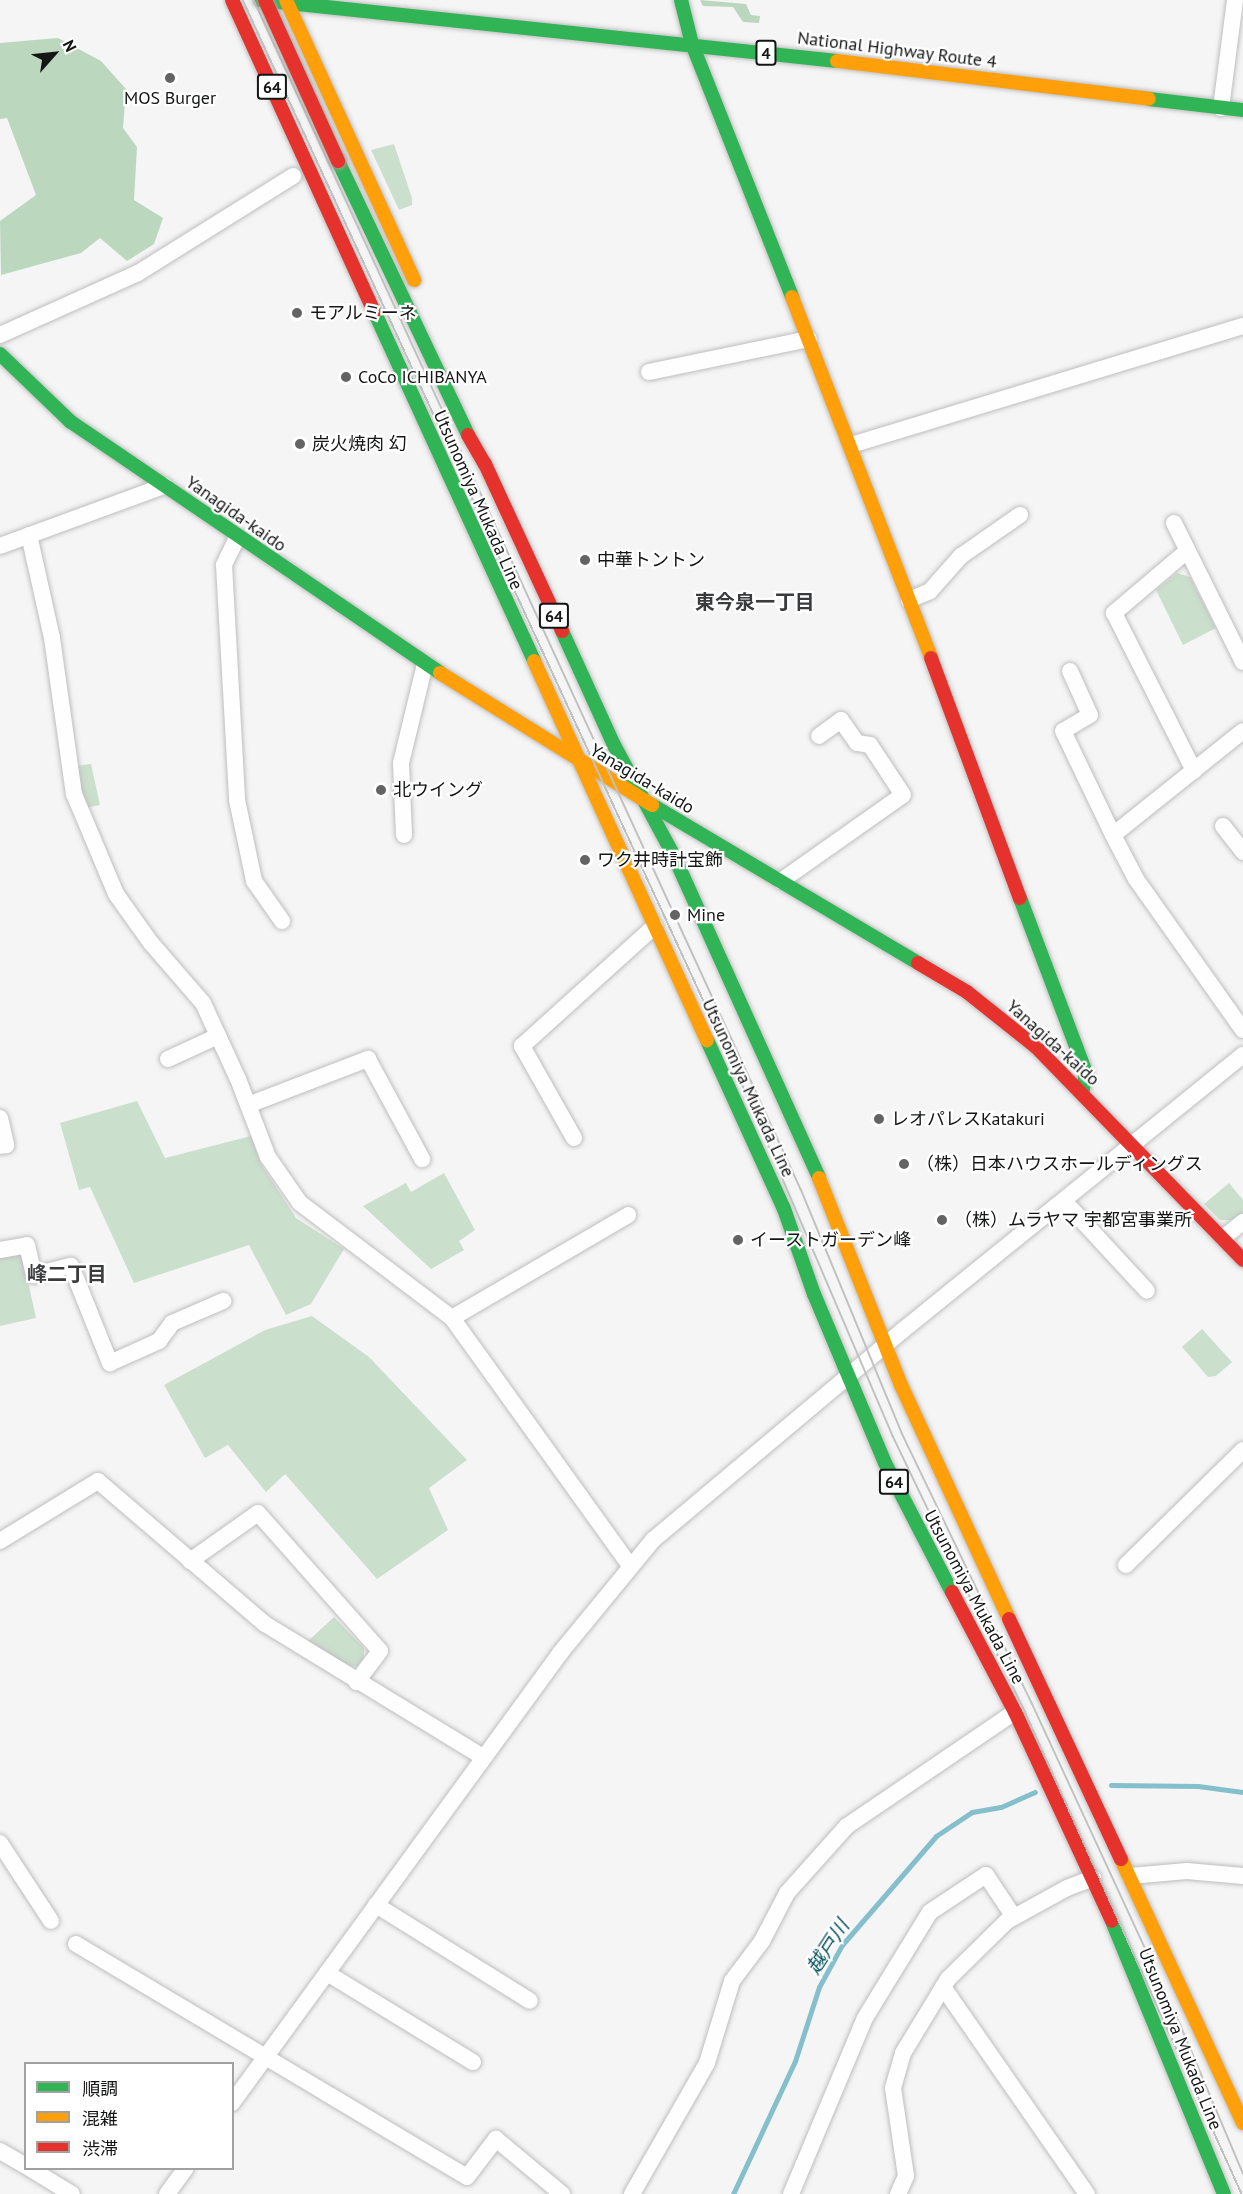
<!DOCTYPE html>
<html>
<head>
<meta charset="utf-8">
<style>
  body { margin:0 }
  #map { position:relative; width:1243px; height:2194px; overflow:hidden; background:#f5f5f6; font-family:"PT Sans","Noto Sans JP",sans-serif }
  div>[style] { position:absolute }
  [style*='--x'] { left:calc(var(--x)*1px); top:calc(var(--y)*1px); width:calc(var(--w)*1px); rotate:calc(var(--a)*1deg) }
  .green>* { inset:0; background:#cbdfcd }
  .forest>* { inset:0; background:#bbd7be }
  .stream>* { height:5px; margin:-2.5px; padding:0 2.5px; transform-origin:2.5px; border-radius:2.5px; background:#85bfcb }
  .roads { filter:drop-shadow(0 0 2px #bebebe) drop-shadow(0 0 2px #bebebe) }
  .street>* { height:16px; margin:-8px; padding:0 8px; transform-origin:8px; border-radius:8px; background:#fefefe }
  .fast>* { height:14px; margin:-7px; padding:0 7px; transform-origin:7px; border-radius:7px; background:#30b455 }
  .slow>* { height:14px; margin:-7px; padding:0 7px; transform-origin:7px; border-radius:7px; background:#ff9f0a }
  .jam>* { height:14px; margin:-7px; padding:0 7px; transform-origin:7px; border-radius:7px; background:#e5322d }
  .tram>* { height:1.5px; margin:-0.75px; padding:0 0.75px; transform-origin:0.75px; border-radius:0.75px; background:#c0c1c1 }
  .bridges { filter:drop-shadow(0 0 2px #a69e97) drop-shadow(0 0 2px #a69e97) }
  .jam-bridge>* { height:14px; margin:-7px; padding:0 7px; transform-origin:7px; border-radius:7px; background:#e5322d }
  .dots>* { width:16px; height:16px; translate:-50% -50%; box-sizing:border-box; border:3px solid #fff; border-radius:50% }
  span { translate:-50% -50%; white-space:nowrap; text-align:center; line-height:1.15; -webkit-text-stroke:4.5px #fff; paint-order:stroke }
  .shield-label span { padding:2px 4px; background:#fff; border:2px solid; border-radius:4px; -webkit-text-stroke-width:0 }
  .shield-label { font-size:16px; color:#141515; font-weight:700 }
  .street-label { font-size:18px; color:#141515 }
  .poi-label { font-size:18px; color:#141515 }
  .left { translate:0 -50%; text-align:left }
  .neighbourhood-label { font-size:20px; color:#3a3b3d; font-weight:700 }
  .water-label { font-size:20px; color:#03515d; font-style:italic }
  .legend { position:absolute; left:24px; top:2062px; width:210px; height:108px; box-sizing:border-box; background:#fff; border:2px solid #a1a1a1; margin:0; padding:8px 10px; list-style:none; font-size:18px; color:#141515 }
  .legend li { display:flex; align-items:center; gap:12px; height:30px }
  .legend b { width:30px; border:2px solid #a1a1a1 }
  .north { position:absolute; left:24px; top:24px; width:60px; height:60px; -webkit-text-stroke:4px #fff; paint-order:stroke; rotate:63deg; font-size:16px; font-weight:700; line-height:24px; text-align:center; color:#141515 }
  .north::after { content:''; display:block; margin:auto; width:21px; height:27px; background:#141515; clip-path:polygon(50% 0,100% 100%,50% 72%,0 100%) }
</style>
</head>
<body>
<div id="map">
  <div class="green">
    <i style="clip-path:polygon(394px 144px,412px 198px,412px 205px,399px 210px,371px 150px)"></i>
    <i style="clip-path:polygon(1177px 573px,1190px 577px,1216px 628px,1183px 645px,1156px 590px)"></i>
    <i style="clip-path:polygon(91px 764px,100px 805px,86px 808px,76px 766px)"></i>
    <i style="clip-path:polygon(137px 1101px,165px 1158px,251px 1136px,261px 1164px,296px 1218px,344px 1249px,311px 1304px,286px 1315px,249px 1245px,134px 1283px,90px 1187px,79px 1190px,60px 1123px)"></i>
    <i style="clip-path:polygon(444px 1173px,475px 1230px,459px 1241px,464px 1250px,431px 1269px,363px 1206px,406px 1183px,411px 1192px)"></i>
    <i style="clip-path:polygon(1229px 1183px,1243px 1200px,1243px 1213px,1234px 1220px,1220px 1220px,1204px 1204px)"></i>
    <i style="clip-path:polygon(22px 1254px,36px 1318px,0 1326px,0 1258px)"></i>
    <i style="clip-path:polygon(312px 1316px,369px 1357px,467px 1460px,429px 1488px,448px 1530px,377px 1579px,285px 1474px,266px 1492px,228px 1445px,205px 1458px,164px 1385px,265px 1330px)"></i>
    <i style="clip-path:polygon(1202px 1329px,1232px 1362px,1216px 1376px,1208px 1377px,1182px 1347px)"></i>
    <i style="clip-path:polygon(334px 1617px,364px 1648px,364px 1657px,358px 1666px,345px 1667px,307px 1642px)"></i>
  </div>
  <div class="forest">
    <i style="clip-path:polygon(700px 0,746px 4px,751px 15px,760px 16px,759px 23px,743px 22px,733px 7px,703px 6px)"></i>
    <i style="clip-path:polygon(58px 38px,101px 61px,126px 89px,123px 128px,137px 147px,134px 200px,163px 218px,154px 244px,127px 261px,100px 238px,81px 253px,1px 275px,0 221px,36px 195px,7px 118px,0 119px,0 43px)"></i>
  </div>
  <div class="stream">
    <i style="--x:1111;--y:1785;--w:87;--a:0.7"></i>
    <i style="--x:1198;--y:1786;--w:45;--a:7.6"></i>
    <i style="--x:733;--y:2194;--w:147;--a:-65"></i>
    <i style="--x:795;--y:2061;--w:78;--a:-72"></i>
    <i style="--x:819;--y:1987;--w:48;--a:-61.3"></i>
    <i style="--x:842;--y:1945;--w:144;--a:-49.2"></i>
    <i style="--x:936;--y:1836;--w:43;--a:-33.7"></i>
    <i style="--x:972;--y:1812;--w:29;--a:-10"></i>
    <i style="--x:1001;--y:1807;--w:37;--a:-24"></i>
  </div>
  <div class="roads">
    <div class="street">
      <i style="--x:1221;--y:108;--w:109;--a:-82.6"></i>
      <i style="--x:0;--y:335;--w:151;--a:-24.2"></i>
      <i style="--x:138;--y:273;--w:183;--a:-32"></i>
      <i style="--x:649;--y:372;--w:163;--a:-11.7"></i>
      <i style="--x:851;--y:445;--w:410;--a:-16.9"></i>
      <i style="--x:1174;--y:523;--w:155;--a:63.6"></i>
      <i style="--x:29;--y:535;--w:106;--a:77.4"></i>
      <i style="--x:52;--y:638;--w:158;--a:82"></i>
      <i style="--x:74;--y:794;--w:108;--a:67.2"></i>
      <i style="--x:116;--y:894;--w:60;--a:54.5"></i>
      <i style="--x:151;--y:943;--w:79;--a:49.1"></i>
      <i style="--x:203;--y:1003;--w:84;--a:65.3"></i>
      <i style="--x:238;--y:1079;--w:84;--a:69"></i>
      <i style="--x:268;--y:1157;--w:56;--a:55.2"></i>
      <i style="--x:300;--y:1203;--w:191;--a:37.1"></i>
      <i style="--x:452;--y:1318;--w:305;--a:54.3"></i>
      <i style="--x:237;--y:538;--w:30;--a:116"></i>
      <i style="--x:224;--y:565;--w:235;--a:86.8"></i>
      <i style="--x:237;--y:800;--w:83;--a:78.1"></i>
      <i style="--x:254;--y:881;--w:49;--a:55"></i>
      <i style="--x:0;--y:546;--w:175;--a:-20.1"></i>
      <i style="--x:1187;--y:551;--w:96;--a:139.7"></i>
      <i style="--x:1114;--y:613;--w:177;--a:63.1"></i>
      <i style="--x:909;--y:600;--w:23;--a:-23"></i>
      <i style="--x:930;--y:591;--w:47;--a:-48.5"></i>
      <i style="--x:961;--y:556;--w:72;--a:-34.8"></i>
      <i style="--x:1070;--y:671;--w:48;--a:65.6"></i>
      <i style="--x:1090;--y:715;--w:31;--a:149"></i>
      <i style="--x:1063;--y:731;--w:115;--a:64.3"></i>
      <i style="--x:1113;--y:835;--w:50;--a:62.4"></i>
      <i style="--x:1136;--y:879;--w:185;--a:54.7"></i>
      <i style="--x:1223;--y:826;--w:33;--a:52"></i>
      <i style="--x:404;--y:835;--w:72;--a:-92.4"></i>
      <i style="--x:401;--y:763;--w:102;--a:-76.4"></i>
      <i style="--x:1113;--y:835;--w:166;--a:-38.7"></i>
      <i style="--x:781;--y:881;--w:149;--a:-35.2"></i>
      <i style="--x:903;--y:795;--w:60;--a:-123.4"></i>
      <i style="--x:870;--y:745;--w:13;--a:-171"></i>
      <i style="--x:857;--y:743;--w:28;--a:-125"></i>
      <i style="--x:841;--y:720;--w:27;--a:144"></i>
      <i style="--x:168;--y:1059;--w:55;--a:-24.7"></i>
      <i style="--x:248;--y:1105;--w:129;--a:-21"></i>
      <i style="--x:368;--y:1059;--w:114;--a:61.6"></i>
      <i style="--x:0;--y:1118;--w:28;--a:77"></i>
      <i style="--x:6;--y:1145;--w:6;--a:171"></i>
      <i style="--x:574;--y:1138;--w:106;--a:-119.5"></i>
      <i style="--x:522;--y:1046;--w:179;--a:-42.1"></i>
      <i style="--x:1064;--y:1201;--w:122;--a:47.3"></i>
      <i style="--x:1223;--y:1238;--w:26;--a:-39"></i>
      <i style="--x:0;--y:1250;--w:27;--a:-10"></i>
      <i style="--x:27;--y:1245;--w:31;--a:77"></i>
      <i style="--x:34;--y:1275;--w:38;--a:-14"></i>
      <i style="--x:71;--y:1266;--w:105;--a:68.1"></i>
      <i style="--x:110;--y:1363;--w:54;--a:-24.2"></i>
      <i style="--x:159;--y:1341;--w:22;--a:-54"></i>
      <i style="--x:172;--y:1323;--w:56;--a:-23.3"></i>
      <i style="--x:452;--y:1318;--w:204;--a:-30.3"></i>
      <i style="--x:0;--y:1541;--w:115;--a:-31.5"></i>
      <i style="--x:98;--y:1481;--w:220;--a:40.6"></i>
      <i style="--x:265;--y:1624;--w:255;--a:31.4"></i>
      <i style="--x:190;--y:1561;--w:83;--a:-35.2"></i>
      <i style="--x:258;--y:1513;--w:184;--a:48.5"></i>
      <i style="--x:380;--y:1651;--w:39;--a:127"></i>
      <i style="--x:1126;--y:1565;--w:164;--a:-44.5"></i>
      <i style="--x:0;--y:1843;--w:93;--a:56.8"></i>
      <i style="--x:1130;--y:1876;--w:57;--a:-5"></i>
      <i style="--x:1187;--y:1871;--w:56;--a:5.1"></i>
      <i style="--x:376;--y:1905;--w:181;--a:31.9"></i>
      <i style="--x:76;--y:1944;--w:455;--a:30.8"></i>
      <i style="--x:467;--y:2177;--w:48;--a:-52.7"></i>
      <i style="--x:496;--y:2139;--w:86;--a:39.8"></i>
      <i style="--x:327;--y:1973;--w:171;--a:31.4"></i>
      <i style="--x:943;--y:1987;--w:252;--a:55.2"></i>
      <i style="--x:232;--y:2103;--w:558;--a:-53.89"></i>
      <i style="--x:561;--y:1652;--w:145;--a:-50.6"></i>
      <i style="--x:653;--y:1540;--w:325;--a:-40"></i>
      <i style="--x:902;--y:1331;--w:439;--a:-39"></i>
      <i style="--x:0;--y:2151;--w:30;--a:30"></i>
      <i style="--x:29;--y:2168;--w:50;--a:31.2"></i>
      <i style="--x:167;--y:2194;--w:32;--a:-54"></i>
      <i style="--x:632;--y:2194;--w:151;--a:-60.2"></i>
      <i style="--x:707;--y:2063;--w:86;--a:-73"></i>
      <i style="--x:732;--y:1981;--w:50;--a:-53.1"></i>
      <i style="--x:762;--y:1941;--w:54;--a:-62.5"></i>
      <i style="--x:787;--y:1893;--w:90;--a:-48.2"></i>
      <i style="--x:847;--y:1826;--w:203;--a:-34.2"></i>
      <i style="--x:791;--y:2194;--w:191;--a:-67.2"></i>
      <i style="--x:865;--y:2018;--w:124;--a:-58.5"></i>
      <i style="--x:930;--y:1912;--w:67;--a:-33.5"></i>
      <i style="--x:986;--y:1875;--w:50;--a:56.3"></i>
      <i style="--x:898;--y:2194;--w:20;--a:-66"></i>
      <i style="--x:906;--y:2176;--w:89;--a:-98.4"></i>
      <i style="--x:893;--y:2088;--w:36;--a:-74"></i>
      <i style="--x:903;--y:2053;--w:87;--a:-58.7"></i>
      <i style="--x:948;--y:1979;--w:83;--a:-44.5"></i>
      <i style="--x:1007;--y:1921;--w:68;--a:-28.8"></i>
      <i style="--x:1067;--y:1888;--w:28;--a:-21"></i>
    </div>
    <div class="fast">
      <i style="--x:260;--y:0;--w:580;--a:6.03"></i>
      <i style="--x:681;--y:0;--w:45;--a:76"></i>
      <i style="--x:692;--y:44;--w:272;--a:68.4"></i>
      <i style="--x:1149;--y:99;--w:95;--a:6.7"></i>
      <i style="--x:338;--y:161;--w:303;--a:64.6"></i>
      <i style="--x:374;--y:311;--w:385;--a:65.4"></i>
      <i style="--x:0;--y:354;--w:98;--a:43.8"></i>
      <i style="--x:71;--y:422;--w:446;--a:34.2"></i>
      <i style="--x:562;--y:631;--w:125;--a:65.5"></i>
      <i style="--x:614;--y:745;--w:124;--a:61.6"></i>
      <i style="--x:673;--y:854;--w:355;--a:65.7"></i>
      <i style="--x:652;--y:805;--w:309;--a:30.7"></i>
      <i style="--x:1020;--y:898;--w:187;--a:69.3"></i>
      <i style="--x:1086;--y:1073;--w:20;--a:101"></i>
      <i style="--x:707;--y:1040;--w:186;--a:65.5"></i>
      <i style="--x:784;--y:1209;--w:90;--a:70.6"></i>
      <i style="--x:814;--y:1294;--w:183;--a:67.2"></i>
      <i style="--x:885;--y:1463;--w:145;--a:62.6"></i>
      <i style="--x:1112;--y:1921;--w:295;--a:67.7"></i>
    </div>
    <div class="slow">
      <i style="--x:286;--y:0;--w:308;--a:65.4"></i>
      <i style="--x:837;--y:61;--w:314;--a:6.9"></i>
      <i style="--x:792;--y:297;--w:387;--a:68.9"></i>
      <i style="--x:534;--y:661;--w:417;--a:65.5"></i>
      <i style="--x:440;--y:673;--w:250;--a:31.9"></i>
      <i style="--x:819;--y:1178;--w:223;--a:68.4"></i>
      <i style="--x:901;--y:1385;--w:258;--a:65.2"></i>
      <i style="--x:1121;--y:1859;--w:291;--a:65.2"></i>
    </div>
    <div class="jam">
      <i style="--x:232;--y:0;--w:342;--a:65.5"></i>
      <i style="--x:468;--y:435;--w:34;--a:60"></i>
      <i style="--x:485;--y:464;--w:184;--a:65.2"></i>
      <i style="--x:931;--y:658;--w:256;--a:69.7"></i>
      <i style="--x:918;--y:963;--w:57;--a:30.6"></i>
      <i style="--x:967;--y:992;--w:88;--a:38.6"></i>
      <i style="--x:1036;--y:1047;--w:297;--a:45.8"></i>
      <i style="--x:952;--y:1592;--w:136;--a:62.3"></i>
      <i style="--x:1015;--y:1712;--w:230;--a:65.1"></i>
      <i style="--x:1009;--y:1619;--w:265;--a:65"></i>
    </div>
  </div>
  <div class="tram">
    <i style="--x:243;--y:0;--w:1196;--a:65.28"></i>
    <i style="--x:743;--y:1086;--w:381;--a:66.8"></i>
    <i style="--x:893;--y:1436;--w:301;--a:64.4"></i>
    <i style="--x:1023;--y:1707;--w:534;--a:65.79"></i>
    <i style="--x:254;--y:0;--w:1309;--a:65.3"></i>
    <i style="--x:801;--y:1189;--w:264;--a:67.5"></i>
    <i style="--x:902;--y:1433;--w:300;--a:64.3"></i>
    <i style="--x:1032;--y:1703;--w:356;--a:65.2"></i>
    <i style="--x:1181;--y:2026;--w:160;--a:67.1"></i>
  </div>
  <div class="bridges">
    <div class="jam-bridge">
      <i style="--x:265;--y:0;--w:177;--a:65.6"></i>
    </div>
  </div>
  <div class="dots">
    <i style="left:170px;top:78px;background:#636364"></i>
    <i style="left:297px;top:313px;background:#636364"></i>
    <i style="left:346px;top:377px;background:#636364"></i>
    <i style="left:300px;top:444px;background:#636364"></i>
    <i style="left:585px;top:560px;background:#636364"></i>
    <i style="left:381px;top:790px;background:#636364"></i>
    <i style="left:585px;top:860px;background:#636364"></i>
    <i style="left:675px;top:915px;background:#636364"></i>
    <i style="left:879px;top:1119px;background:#636364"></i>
    <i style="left:904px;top:1164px;background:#636364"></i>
    <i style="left:942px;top:1220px;background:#636364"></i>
    <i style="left:738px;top:1240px;background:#636364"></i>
  </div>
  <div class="shield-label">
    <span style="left:766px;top:53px">4</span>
    <span style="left:272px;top:87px">64</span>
    <span style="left:554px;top:616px">64</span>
    <span style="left:894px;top:1482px">64</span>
  </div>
  <div class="street-label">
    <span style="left:897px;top:50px;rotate:7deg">National Highway Route 4</span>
    <span style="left:478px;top:500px;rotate:66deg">Utsunomiya Mukada Line</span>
    <span style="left:236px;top:514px;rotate:35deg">Yanagida-kaido</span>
    <span style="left:642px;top:779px;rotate:31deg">Yanagida-kaido</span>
    <span style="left:1053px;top:1043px;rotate:42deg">Yanagida-kaido</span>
    <span style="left:748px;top:1088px;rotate:65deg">Utsunomiya Mukada Line</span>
    <span style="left:974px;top:1597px;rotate:62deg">Utsunomiya Mukada Line</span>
    <span style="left:1180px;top:2039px;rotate:68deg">Utsunomiya Mukada Line</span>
  </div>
  <div class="poi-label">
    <span style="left:170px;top:98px">MOS Burger</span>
    <span class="left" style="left:309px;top:313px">モアルミーネ</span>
    <span class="left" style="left:358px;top:377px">CoCo ICHIBANYA</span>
    <span class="left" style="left:312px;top:444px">炭火焼肉 幻</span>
    <span class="left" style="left:597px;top:560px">中華トントン</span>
    <span class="left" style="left:393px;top:790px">北ウイング</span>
    <span class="left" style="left:597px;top:860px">ワク井時計宝飾</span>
    <span class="left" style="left:687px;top:915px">Mine</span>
    <span class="left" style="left:891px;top:1119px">レオパレスKatakuri</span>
    <span class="left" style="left:916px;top:1164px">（株）日本ハウスホールディングス</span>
    <span class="left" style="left:954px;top:1220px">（株）ムラヤマ 宇都宮事業所</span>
    <span class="left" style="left:750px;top:1240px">イーストガーデン峰</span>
  </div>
  <div class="neighbourhood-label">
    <span style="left:755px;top:602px">東今泉一丁目</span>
    <span style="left:67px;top:1274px">峰二丁目</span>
  </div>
  <div class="water-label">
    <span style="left:828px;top:1947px;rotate:-57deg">越戸川</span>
  </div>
  <ul class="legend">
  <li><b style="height:8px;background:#30b455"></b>順調</li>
  <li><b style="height:8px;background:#ff9f0a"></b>混雑</li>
  <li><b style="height:8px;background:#e5322d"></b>渋滞</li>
  </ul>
  <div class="north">N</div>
</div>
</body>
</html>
